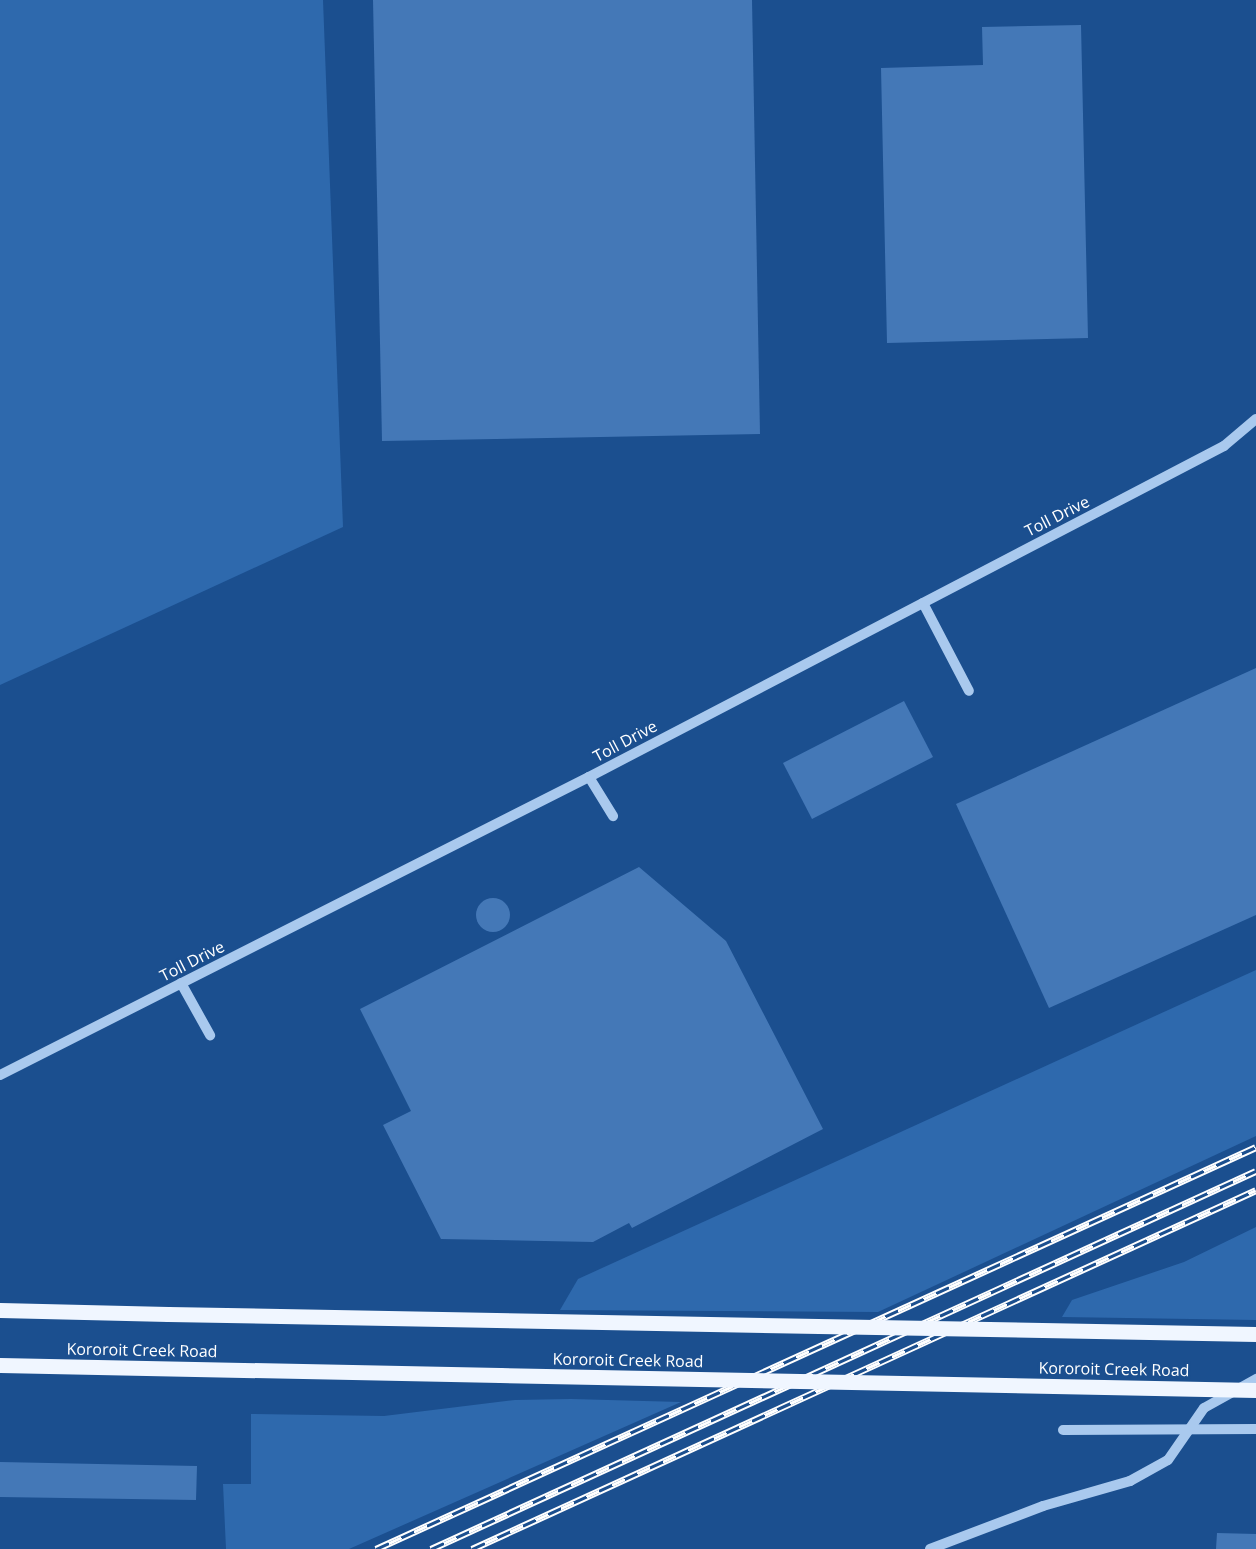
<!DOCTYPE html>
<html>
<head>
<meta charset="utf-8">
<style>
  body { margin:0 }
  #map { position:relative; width:1256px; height:1549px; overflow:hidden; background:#1b4f8f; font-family:"Open Sans",sans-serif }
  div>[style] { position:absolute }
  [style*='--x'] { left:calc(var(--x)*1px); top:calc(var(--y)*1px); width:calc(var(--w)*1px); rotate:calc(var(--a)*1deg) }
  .green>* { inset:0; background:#2e69ad }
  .building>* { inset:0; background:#4478b7 }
  .round { border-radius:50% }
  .minor>* { height:10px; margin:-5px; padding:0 5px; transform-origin:5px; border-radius:5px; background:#a9c9ee }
  .major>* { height:15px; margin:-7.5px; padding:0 7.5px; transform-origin:7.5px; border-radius:7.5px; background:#f0f6ff }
  .rail>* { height:7px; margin-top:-3.5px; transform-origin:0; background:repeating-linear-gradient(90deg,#1b4f8f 0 14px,#fff 0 28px); box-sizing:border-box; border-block:2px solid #fff }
  .major-bridge>* { height:15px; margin:-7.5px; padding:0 7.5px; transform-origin:7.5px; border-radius:7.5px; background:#f0f6ff }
  span { translate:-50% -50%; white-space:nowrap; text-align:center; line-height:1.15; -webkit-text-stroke:4.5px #1b4f8f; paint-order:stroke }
  .street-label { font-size:16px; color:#fff }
</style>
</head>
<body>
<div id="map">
  <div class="green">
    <i style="clip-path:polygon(0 0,323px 0,343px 527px,0 685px)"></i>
    <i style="clip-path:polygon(1256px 970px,1256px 1136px,878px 1312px,560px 1310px,578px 1279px)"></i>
    <i style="clip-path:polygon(1256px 1227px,1256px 1320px,1062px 1317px,1072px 1300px,1184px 1262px)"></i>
    <i style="clip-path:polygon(571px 1399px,681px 1402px,349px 1549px,226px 1549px,223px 1484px,251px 1484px,251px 1414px,384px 1416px,515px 1400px)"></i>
  </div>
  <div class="building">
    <i style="clip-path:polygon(373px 0,752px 0,760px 434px,382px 441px)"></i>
    <i style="clip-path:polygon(1081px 25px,1088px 338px,887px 343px,881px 68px,983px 65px,982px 27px)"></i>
    <i style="clip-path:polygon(1256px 668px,1256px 915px,1049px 1008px,956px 804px)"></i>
    <i style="clip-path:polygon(904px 701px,933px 757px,812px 819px,783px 763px)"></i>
    <i style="clip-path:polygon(639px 867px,726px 941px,823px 1129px,632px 1228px,629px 1223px,593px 1242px,441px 1239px,383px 1125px,411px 1111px,360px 1009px)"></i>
    <i class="round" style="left:476px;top:898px;width:34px;height:34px"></i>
    <i style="clip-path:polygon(0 1462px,197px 1466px,196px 1500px,0 1497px)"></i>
    <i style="clip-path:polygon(1217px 1533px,1256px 1534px,1256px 1549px,1216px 1549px)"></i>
  </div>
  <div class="minor">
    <i style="--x:923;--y:603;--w:99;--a:62.4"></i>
    <i style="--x:589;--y:777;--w:46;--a:58.4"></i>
    <i style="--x:181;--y:983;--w:60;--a:60.9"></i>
    <i style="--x:0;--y:1075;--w:660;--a:-26.84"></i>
    <i style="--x:589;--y:777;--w:716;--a:-27.53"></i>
    <i style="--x:1224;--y:446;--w:42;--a:-40.2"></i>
    <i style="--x:1063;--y:1430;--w:193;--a:-0.3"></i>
    <i style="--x:930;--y:1549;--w:121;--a:-20.8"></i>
    <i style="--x:1043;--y:1506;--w:91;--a:-16"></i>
    <i style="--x:1130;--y:1481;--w:43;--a:-28.9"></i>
    <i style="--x:1168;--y:1460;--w:63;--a:-55.3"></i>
    <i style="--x:1204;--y:1408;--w:60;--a:-29.1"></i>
  </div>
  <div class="major">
    <i style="--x:0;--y:1310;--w:168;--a:1.4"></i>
    <i style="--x:0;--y:1365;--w:500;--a:1.15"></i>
  </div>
  <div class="rail">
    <i style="--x:376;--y:1549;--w:967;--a:-24.55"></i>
    <i style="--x:431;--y:1549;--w:907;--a:-24.62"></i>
    <i style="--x:472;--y:1549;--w:862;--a:-24.6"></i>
  </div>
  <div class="major-bridge">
    <i style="--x:168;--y:1314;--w:1088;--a:1.05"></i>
    <i style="--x:500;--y:1375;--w:756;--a:1.14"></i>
  </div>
  <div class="street-label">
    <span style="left:1057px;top:516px;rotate:-27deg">Toll Drive</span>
    <span style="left:625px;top:741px;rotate:-28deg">Toll Drive</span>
    <span style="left:192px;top:961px;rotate:-27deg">Toll Drive</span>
    <span style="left:142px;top:1350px;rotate:1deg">Kororoit Creek Road</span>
    <span style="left:628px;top:1360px;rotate:1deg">Kororoit Creek Road</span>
    <span style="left:1114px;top:1369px;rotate:1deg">Kororoit Creek Road</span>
  </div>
</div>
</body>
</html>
